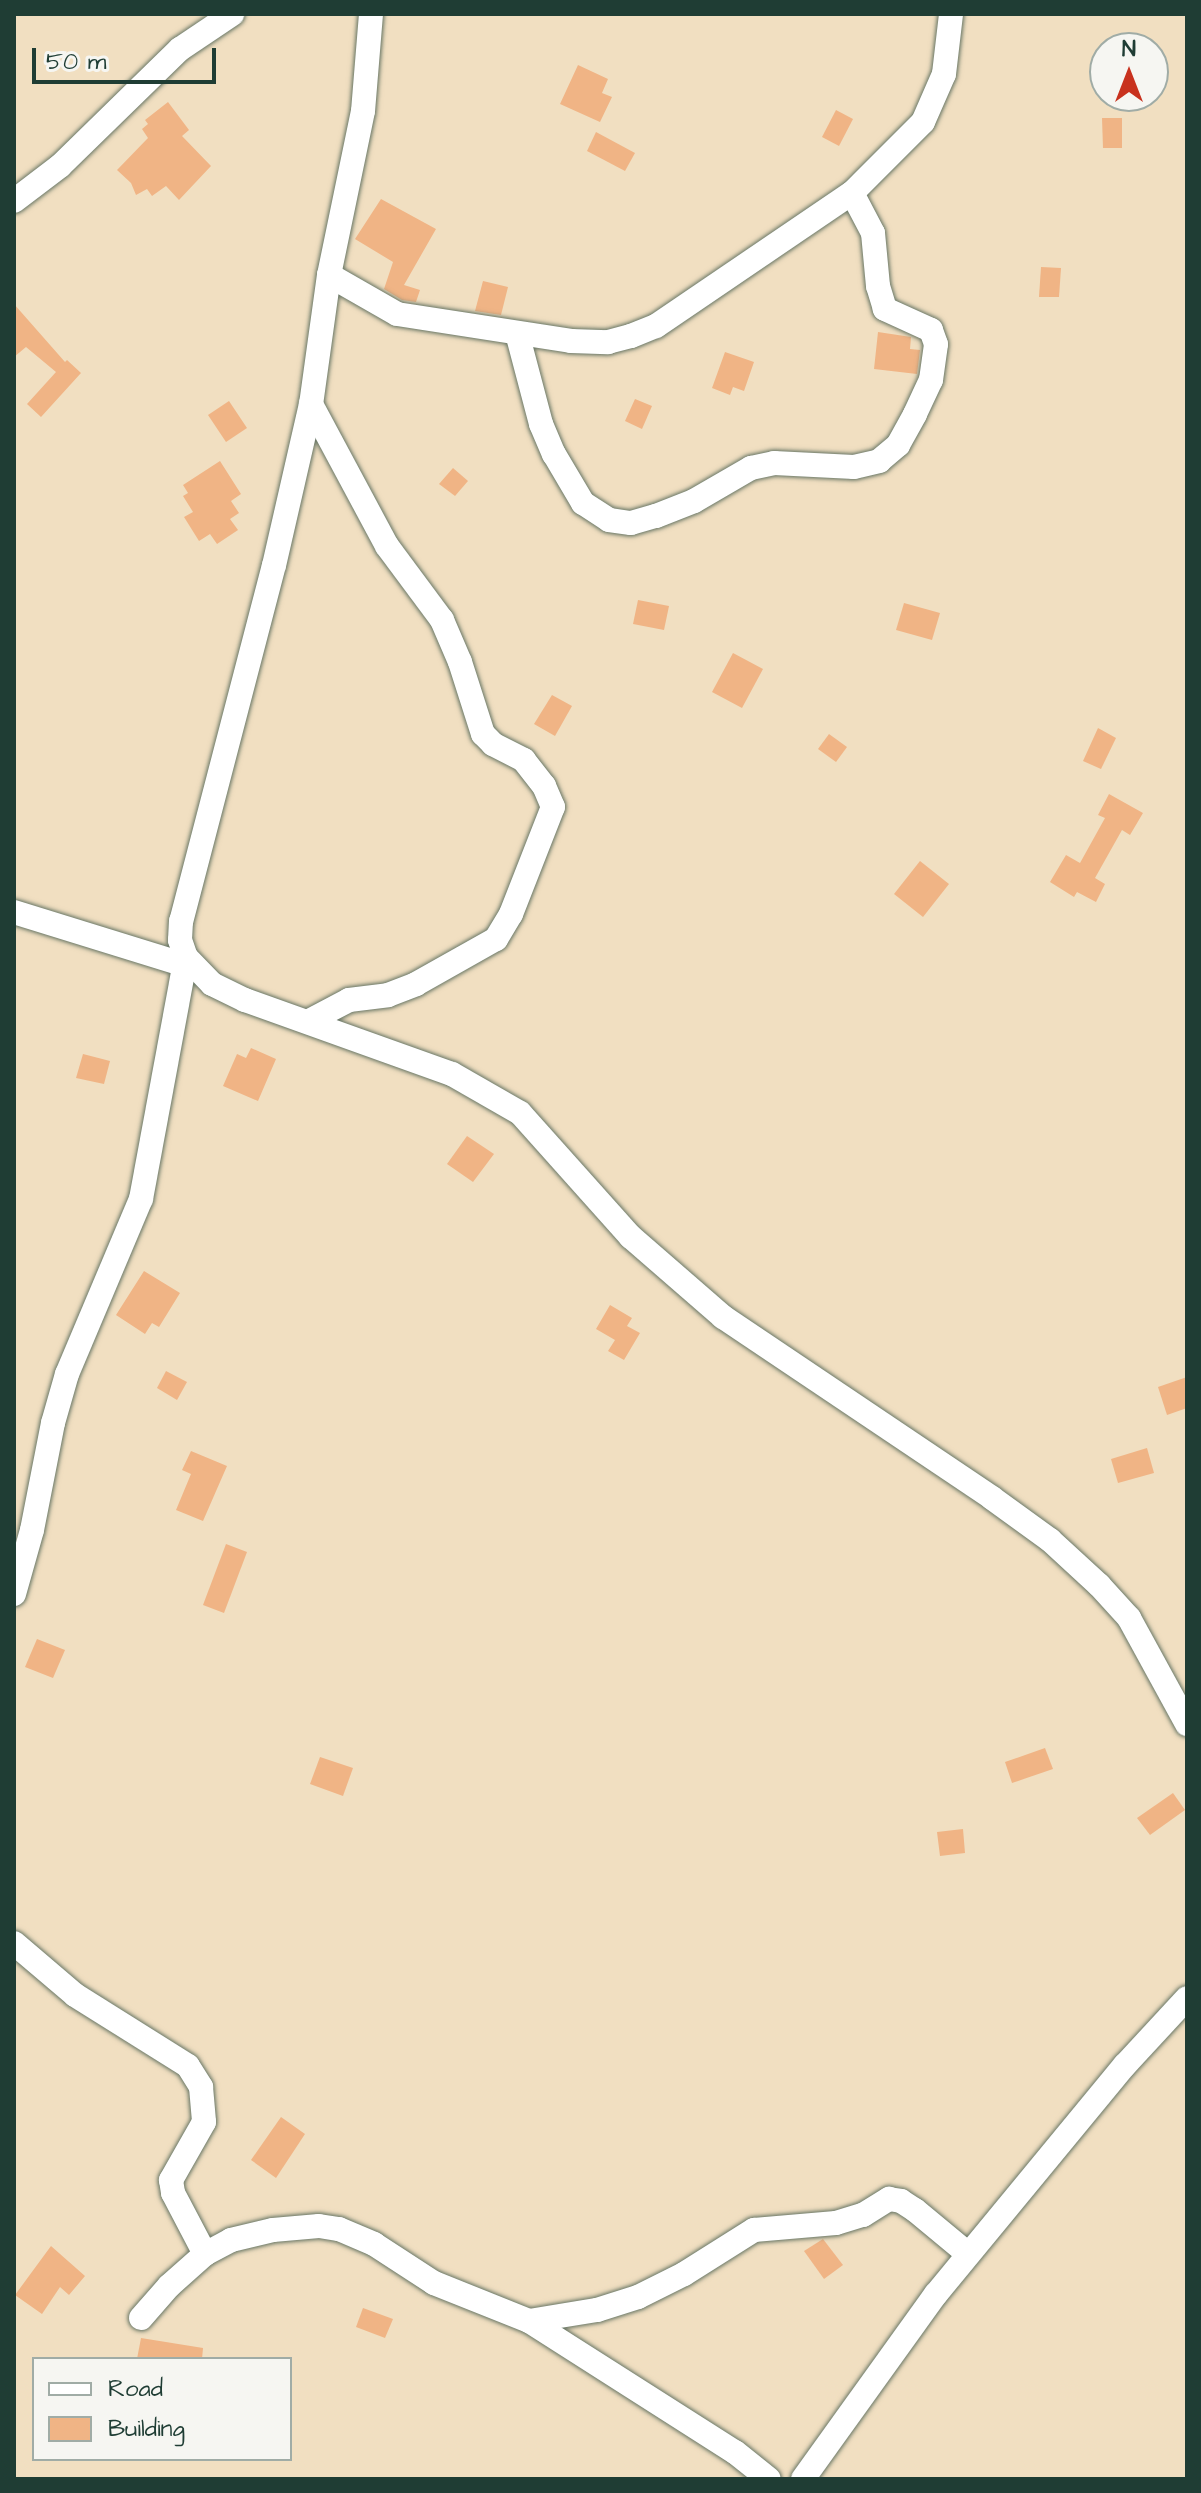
<!DOCTYPE html>
<html>
<head>
<meta charset="utf-8">
<style>
  body { margin:0 }
  #map { position:relative; width:1201px; height:2493px; overflow:hidden; background:#f1dfc1; font-family:"Architects Daughter",sans-serif }
  div>[style] { position:absolute }
  [style*='--x'] { left:calc(var(--x)*1px); top:calc(var(--y)*1px); width:calc(var(--w)*1px); rotate:calc(var(--a)*1deg) }
  .building>* { inset:0; background:#f0b485 }
  .roads { filter:drop-shadow(0 0 2px #687665) drop-shadow(0 0 2px #687665) }
  .minor>* { height:24px; margin:-12px; padding:0 12px; transform-origin:12px; border-radius:12px; background:#fff }
  span { translate:-50% -50%; white-space:nowrap; text-align:center; line-height:1.15; -webkit-text-stroke:6px #f6f6f2; paint-order:stroke }
  .frame { position:absolute; inset:0; border:16px solid #1f3d34; pointer-events:none }
  .legend { position:absolute; left:32px; top:2357px; width:260px; height:104px; box-sizing:border-box; background:#f6f6f2; border:2px solid #a0aca6; margin:0; padding:10px 14px; list-style:none; font-size:24px; color:#1f3d34 }
  .legend li { display:flex; align-items:center; gap:16px; height:40px }
  .legend b { width:40px; border:2px solid #a0aca6 }
  .north { position:absolute; left:1089px; top:32px; width:80px; height:80px; box-sizing:border-box; background:#f6f6f2; border:2px solid #a0aca6; border-radius:50%; rotate:0deg; font-size:22px; font-weight:700; line-height:32px; text-align:center; color:#1f3d34 }
  .north::after { content:''; display:block; margin:auto; width:28px; height:36px; background:#c8321e; clip-path:polygon(50% 0,100% 100%,50% 72%,0 100%) }
  .scale { position:absolute; left:32px; top:48px; width:184px; height:36px; box-sizing:border-box; border:4px solid #1f3d34; border-top:0; padding-left:10px; font-size:24px; line-height:28px; white-space:nowrap; color:#1f3d34; -webkit-text-stroke:6px #f6f6f2; paint-order:stroke }
</style>
</head>
<body>
<div id="map">
  <div class="building">
    <i style="clip-path:polygon(578px 65px,608px 79px,602px 93px,612px 97px,600px 122px,560px 104px)"></i>
    <i style="clip-path:polygon(168px 102px,189px 130px,182px 136px,211px 166px,179px 200px,166px 186px,152px 196px,147px 189px,136px 195px,131px 183px,117px 170px,148px 138px,142px 129px,148px 124px,145px 120px)"></i>
    <i style="clip-path:polygon(836px 110px,853px 119px,839px 146px,822px 137px)"></i>
    <i style="clip-path:polygon(1102px 118px,1122px 118px,1122px 148px,1103px 148px)"></i>
    <i style="clip-path:polygon(596px 132px,635px 153px,625px 171px,587px 151px)"></i>
    <i style="clip-path:polygon(381px 199px,436px 229px,404px 285px,420px 290px,416px 302px,402px 300px,384px 289px,393px 262px,355px 239px)"></i>
    <i style="clip-path:polygon(1041px 267px,1061px 268px,1059px 297px,1039px 297px)"></i>
    <i style="clip-path:polygon(483px 281px,508px 287px,501px 315px,475px 311px)"></i>
    <i style="clip-path:polygon(14px 304px,65px 362px,67px 360px,81px 373px,41px 417px,27px 404px,56px 372px,26px 347px,14px 357px)"></i>
    <i style="clip-path:polygon(878px 332px,911px 337px,910px 349px,920px 350px,917px 374px,874px 369px)"></i>
    <i style="clip-path:polygon(725px 352px,754px 362px,744px 391px,733px 387px,730px 395px,712px 388px)"></i>
    <i style="clip-path:polygon(635px 399px,652px 406px,642px 429px,625px 421px)"></i>
    <i style="clip-path:polygon(229px 401px,247px 428px,226px 442px,208px 415px)"></i>
    <i style="clip-path:polygon(220px 461px,241px 494px,231px 501px,239px 513px,230px 519px,238px 530px,217px 544px,210px 534px,199px 541px,184px 517px,193px 512px,183px 496px,188px 493px,183px 485px)"></i>
    <i style="clip-path:polygon(453px 468px,468px 481px,455px 496px,439px 484px)"></i>
    <i style="clip-path:polygon(638px 600px,669px 606px,664px 630px,633px 624px)"></i>
    <i style="clip-path:polygon(904px 603px,940px 613px,932px 640px,896px 630px)"></i>
    <i style="clip-path:polygon(733px 653px,763px 669px,742px 708px,712px 692px)"></i>
    <i style="clip-path:polygon(552px 695px,572px 706px,555px 736px,534px 724px)"></i>
    <i style="clip-path:polygon(1098px 728px,1116px 738px,1101px 769px,1083px 761px)"></i>
    <i style="clip-path:polygon(829px 734px,847px 747px,836px 762px,818px 749px)"></i>
    <i style="clip-path:polygon(1109px 794px,1143px 813px,1130px 835px,1122px 830px,1095px 878px,1105px 884px,1096px 902px,1077px 892px,1074px 897px,1050px 882px,1066px 855px,1080px 863px,1105px 818px,1098px 815px)"></i>
    <i style="clip-path:polygon(920px 861px,949px 884px,923px 917px,894px 894px)"></i>
    <i style="clip-path:polygon(251px 1048px,276px 1059px,258px 1101px,223px 1086px,237px 1054px,246px 1058px)"></i>
    <i style="clip-path:polygon(83px 1054px,110px 1061px,104px 1084px,76px 1078px)"></i>
    <i style="clip-path:polygon(467px 1136px,494px 1154px,473px 1182px,447px 1164px)"></i>
    <i style="clip-path:polygon(144px 1271px,180px 1293px,159px 1327px,152px 1323px,145px 1334px,116px 1315px)"></i>
    <i style="clip-path:polygon(610px 1305px,632px 1318px,627px 1326px,640px 1333px,624px 1360px,608px 1351px,615px 1340px,596px 1329px)"></i>
    <i style="clip-path:polygon(166px 1371px,187px 1382px,177px 1400px,157px 1388px)"></i>
    <i style="clip-path:polygon(1187px 1377px,1187px 1408px,1167px 1415px,1158px 1387px)"></i>
    <i style="clip-path:polygon(1147px 1448px,1154px 1473px,1118px 1483px,1111px 1459px)"></i>
    <i style="clip-path:polygon(191px 1451px,227px 1466px,203px 1521px,176px 1510px,191px 1474px,182px 1470px)"></i>
    <i style="clip-path:polygon(226px 1544px,247px 1552px,224px 1613px,203px 1605px)"></i>
    <i style="clip-path:polygon(37px 1639px,65px 1650px,53px 1678px,25px 1667px)"></i>
    <i style="clip-path:polygon(1045px 1748px,1053px 1769px,1012px 1783px,1005px 1762px)"></i>
    <i style="clip-path:polygon(320px 1757px,353px 1768px,343px 1796px,310px 1784px)"></i>
    <i style="clip-path:polygon(1173px 1793px,1185px 1810px,1150px 1835px,1137px 1818px)"></i>
    <i style="clip-path:polygon(963px 1829px,965px 1853px,940px 1856px,937px 1832px)"></i>
    <i style="clip-path:polygon(281px 2117px,305px 2134px,276px 2178px,251px 2160px)"></i>
    <i style="clip-path:polygon(823px 2239px,843px 2265px,824px 2279px,804px 2251px)"></i>
    <i style="clip-path:polygon(51px 2246px,85px 2276px,69px 2295px,60px 2287px,42px 2314px,15px 2295px)"></i>
    <i style="clip-path:polygon(363px 2308px,393px 2319px,385px 2338px,356px 2327px)"></i>
    <i style="clip-path:polygon(141px 2338px,203px 2348px,202px 2359px,137px 2359px)"></i>
  </div>
  <div class="roads">
    <div class="minor">
      <i style="--x:371;--y:14;--w:97;--a:94.7"></i>
      <i style="--x:363;--y:111;--w:167;--a:101.7"></i>
      <i style="--x:329;--y:275;--w:130;--a:97.9"></i>
      <i style="--x:311;--y:404;--w:165;--a:102.9"></i>
      <i style="--x:274;--y:565;--w:368;--a:104.6"></i>
      <i style="--x:181;--y:921;--w:19;--a:93"></i>
      <i style="--x:180;--y:940;--w:18;--a:71"></i>
      <i style="--x:186;--y:957;--w:37;--a:46"></i>
      <i style="--x:212;--y:984;--w:37;--a:26"></i>
      <i style="--x:245;--y:1000;--w:220;--a:19.7"></i>
      <i style="--x:452;--y:1074;--w:78;--a:29.8"></i>
      <i style="--x:520;--y:1113;--w:166;--a:48.2"></i>
      <i style="--x:631;--y:1237;--w:122;--a:41"></i>
      <i style="--x:723;--y:1317;--w:324;--a:33.9"></i>
      <i style="--x:992;--y:1498;--w:72;--a:35.9"></i>
      <i style="--x:1050;--y:1540;--w:67;--a:42.6"></i>
      <i style="--x:1099;--y:1585;--w:45;--a:47.7"></i>
      <i style="--x:1129;--y:1618;--w:121;--a:61.3"></i>
      <i style="--x:14;--y:201;--w:58;--a:-37.3"></i>
      <i style="--x:60;--y:166;--w:168;--a:-44.3"></i>
      <i style="--x:180;--y:49;--w:63;--a:-33.9"></i>
      <i style="--x:329;--y:275;--w:78;--a:29.8"></i>
      <i style="--x:397;--y:314;--w:176;--a:8.8"></i>
      <i style="--x:571;--y:341;--w:37;--a:2"></i>
      <i style="--x:608;--y:342;--w:24;--a:-15"></i>
      <i style="--x:631;--y:336;--w:27;--a:-22"></i>
      <i style="--x:656;--y:326;--w:237;--a:-34.2"></i>
      <i style="--x:852;--y:193;--w:100;--a:-45"></i>
      <i style="--x:923;--y:122;--w:52;--a:-66.4"></i>
      <i style="--x:944;--y:74;--w:60;--a:-83.3"></i>
      <i style="--x:517;--y:333;--w:94;--a:75.2"></i>
      <i style="--x:541;--y:424;--w:33;--a:67"></i>
      <i style="--x:554;--y:454;--w:57;--a:59.4"></i>
      <i style="--x:583;--y:503;--w:31;--a:33"></i>
      <i style="--x:609;--y:520;--w:22;--a:8"></i>
      <i style="--x:631;--y:523;--w:26;--a:-16"></i>
      <i style="--x:656;--y:516;--w:41;--a:-21.5"></i>
      <i style="--x:694;--y:501;--w:66;--a:-30.1"></i>
      <i style="--x:751;--y:468;--w:24;--a:-12"></i>
      <i style="--x:774;--y:463;--w:80;--a:2.9"></i>
      <i style="--x:854;--y:467;--w:26;--a:-13"></i>
      <i style="--x:879;--y:461;--w:25;--a:-40"></i>
      <i style="--x:898;--y:445;--w:35;--a:-61"></i>
      <i style="--x:915;--y:414;--w:38;--a:-65"></i>
      <i style="--x:931;--y:380;--w:36;--a:-82"></i>
      <i style="--x:936;--y:344;--w:15;--a:-110"></i>
      <i style="--x:931;--y:330;--w:51;--a:-155.5"></i>
      <i style="--x:885;--y:309;--w:24;--a:-107"></i>
      <i style="--x:878;--y:286;--w:53;--a:-95.4"></i>
      <i style="--x:873;--y:233;--w:45;--a:-117.7"></i>
      <i style="--x:14;--y:912;--w:179;--a:17.2"></i>
      <i style="--x:309;--y:1021;--w:45;--a:-27.7"></i>
      <i style="--x:349;--y:1000;--w:39;--a:-7"></i>
      <i style="--x:388;--y:995;--w:30;--a:-21"></i>
      <i style="--x:416;--y:984;--w:92;--a:-29.4"></i>
      <i style="--x:496;--y:939;--w:29;--a:-59"></i>
      <i style="--x:511;--y:914;--w:115;--a:-68.6"></i>
      <i style="--x:553;--y:807;--w:23;--a:-113"></i>
      <i style="--x:544;--y:786;--w:33;--a:-128"></i>
      <i style="--x:524;--y:760;--w:35;--a:-153"></i>
      <i style="--x:493;--y:744;--w:14;--a:-135"></i>
      <i style="--x:483;--y:734;--w:76;--a:-107.7"></i>
      <i style="--x:460;--y:662;--w:46;--a:-113.2"></i>
      <i style="--x:442;--y:620;--w:92;--a:-126.6"></i>
      <i style="--x:387;--y:546;--w:161;--a:-118.2"></i>
      <i style="--x:14;--y:1594;--w:66;--a:-74.3"></i>
      <i style="--x:32;--y:1530;--w:109;--a:-78.9"></i>
      <i style="--x:53;--y:1423;--w:51;--a:-74.1"></i>
      <i style="--x:67;--y:1374;--w:190;--a:-67.1"></i>
      <i style="--x:141;--y:1199;--w:246;--a:-79.5"></i>
      <i style="--x:14;--y:1943;--w:80;--a:40.4"></i>
      <i style="--x:75;--y:1995;--w:133;--a:32.1"></i>
      <i style="--x:188;--y:2066;--w:25;--a:58"></i>
      <i style="--x:201;--y:2087;--w:35;--a:85"></i>
      <i style="--x:204;--y:2122;--w:67;--a:119.6"></i>
      <i style="--x:171;--y:2180;--w:13;--a:81"></i>
      <i style="--x:173;--y:2193;--w:69;--a:62.3"></i>
      <i style="--x:141;--y:2318;--w:43;--a:-48.8"></i>
      <i style="--x:169;--y:2286;--w:48;--a:-41.6"></i>
      <i style="--x:205;--y:2254;--w:30;--a:-28"></i>
      <i style="--x:231;--y:2240;--w:43;--a:-13.4"></i>
      <i style="--x:273;--y:2230;--w:46;--a:-5"></i>
      <i style="--x:319;--y:2226;--w:20;--a:9"></i>
      <i style="--x:339;--y:2229;--w:38;--a:23"></i>
      <i style="--x:374;--y:2244;--w:72;--a:33"></i>
      <i style="--x:434;--y:2283;--w:102;--a:21.8"></i>
      <i style="--x:529;--y:2321;--w:244;--a:32.5"></i>
      <i style="--x:735;--y:2452;--w:43;--a:38.5"></i>
      <i style="--x:529;--y:2321;--w:69;--a:-9.2"></i>
      <i style="--x:597;--y:2310;--w:43;--a:-17.6"></i>
      <i style="--x:638;--y:2297;--w:51;--a:-26.6"></i>
      <i style="--x:684;--y:2274;--w:83;--a:-32.2"></i>
      <i style="--x:754;--y:2230;--w:82;--a:-4.9"></i>
      <i style="--x:836;--y:2223;--w:28;--a:-17"></i>
      <i style="--x:863;--y:2215;--w:31;--a:-32"></i>
      <i style="--x:889;--y:2199;--w:12;--a:9"></i>
      <i style="--x:901;--y:2201;--w:17;--a:33"></i>
      <i style="--x:915;--y:2210;--w:69;--a:39.7"></i>
      <i style="--x:803;--y:2479;--w:228;--a:-54.3"></i>
      <i style="--x:936;--y:2294;--w:297;--a:-50.5"></i>
      <i style="--x:1125;--y:2065;--w:91;--a:-47.2"></i>
    </div>
  </div>
  <div class="frame"></div>
  <ul class="legend">
  <li><b style="height:10px;background:#fff"></b>Road</li>
  <li><b style="height:22px;background:#f0b485"></b>Building</li>
  </ul>
  <div class="north">N</div>
  <div class="scale">50 m</div>
</div>
</body>
</html>
